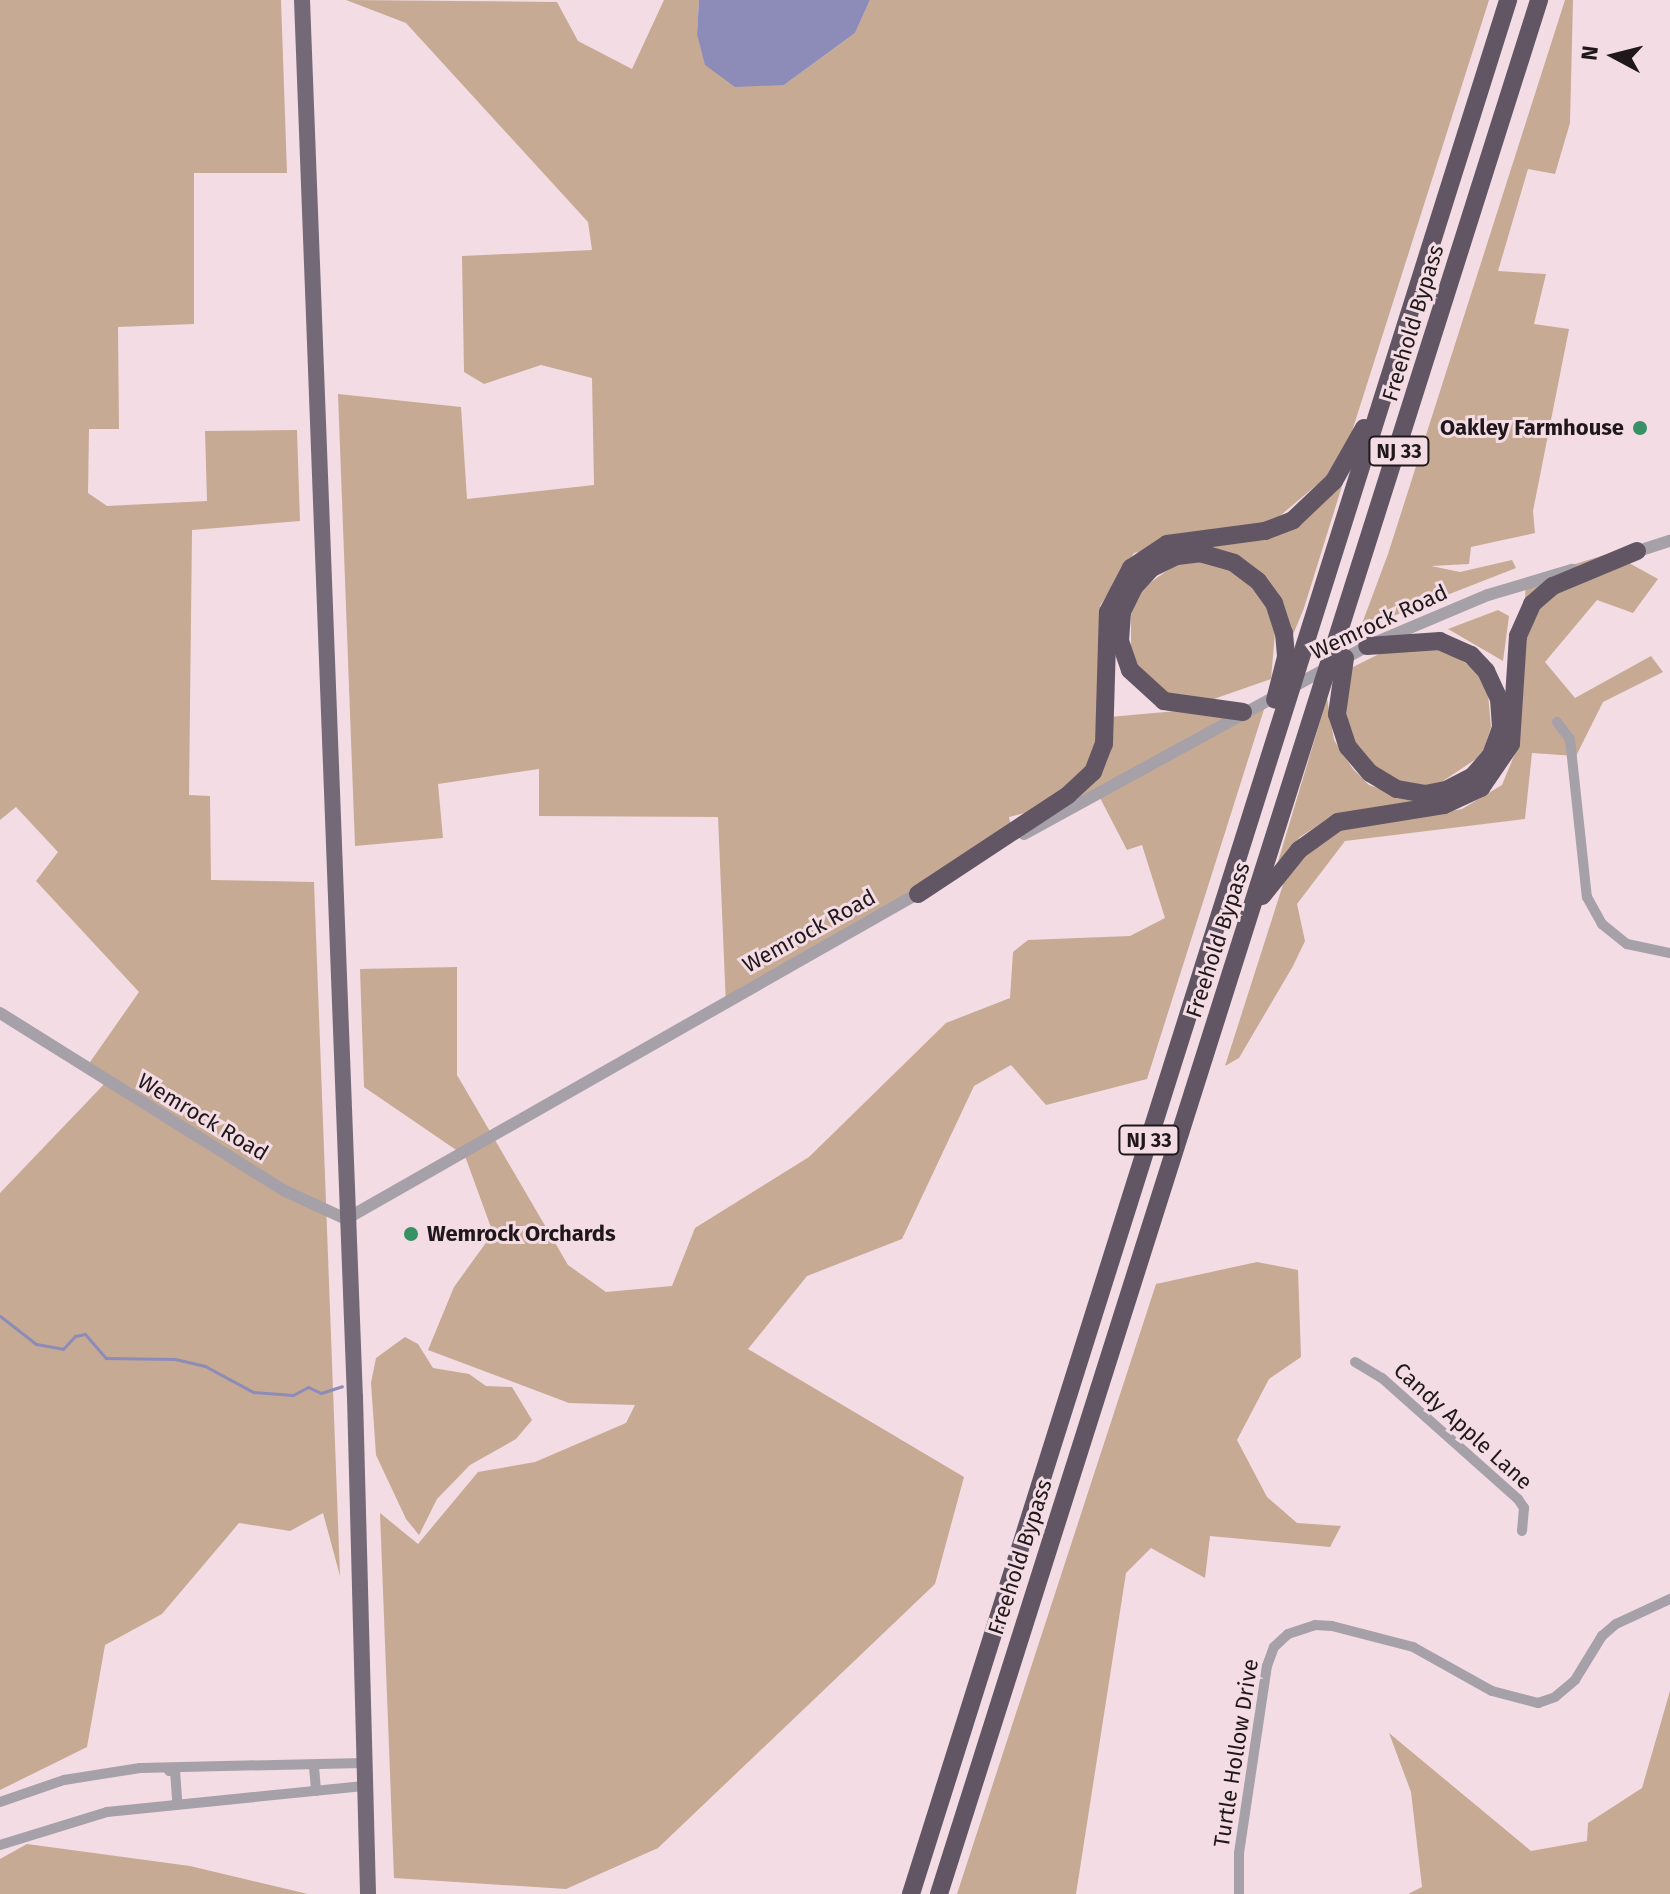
<!DOCTYPE html>
<html>
<head>
<meta charset="utf-8">
<style>
  body { margin:0 }
  #map { position:relative; width:1670px; height:1894px; overflow:hidden; background:#f3dce4; font-family:"Fira Sans",sans-serif }
  div>[style] { position:absolute }
  [style*='--x'] { left:calc(var(--x)*1px); top:calc(var(--y)*1px); width:calc(var(--w)*1px); rotate:calc(var(--a)*1deg) }
  .green>* { inset:0; background:#c6aa94 }
  .water>* { inset:0; background:#8d8cb9 }
  .stream>* { height:3px; margin:-1.5px; padding:0 1.5px; transform-origin:1.5px; border-radius:1.5px; background:#8d8cb9 }
  .minor>* { height:10px; margin:-5px; padding:0 5px; transform-origin:5px; border-radius:5px; background:#a6a0a8 }
  .tertiary>* { height:12px; margin:-6px; padding:0 6px; transform-origin:6px; border-radius:6px; background:#a6a0a8 }
  .primary>* { height:16px; margin:-8px; padding:0 8px; transform-origin:8px; border-radius:8px; background:#746a77 }
  .motorway>* { height:18px; margin:-9px; padding:0 9px; transform-origin:9px; border-radius:9px; background:#625665 }
  .dots>* { width:22px; height:22px; translate:-50% -50%; box-sizing:border-box; border:4px solid #f3dce4; border-radius:50% }
  span { translate:-50% -50%; white-space:nowrap; text-align:center; line-height:1.15; -webkit-text-stroke:6px #f3dce4; paint-order:stroke }
  .shield-label span { padding:2px 6px; background:#f3dce4; border:2px solid; border-radius:6px; -webkit-text-stroke-width:0 }
  .shield-label { font-size:20px; color:#1f171a; font-weight:700 }
  .street-label { font-size:22px; color:#1f171a }
  .poi-label { font-size:22px; color:#1f171a; font-weight:700 }
  .right { translate:-100% -50%; text-align:right }
  .left { translate:0 -50%; text-align:left }
  .north { position:absolute; left:1574px; top:16px; width:80px; height:80px; -webkit-text-stroke:6px #f3dce4; paint-order:stroke; rotate:277deg; font-size:22px; font-weight:700; line-height:32px; text-align:center; color:#1f171a }
  .north::after { content:''; display:block; margin:auto; width:28px; height:36px; background:#1f171a; clip-path:polygon(50% 0,100% 100%,50% 72%,0 100%) }
</style>
</head>
<body>
<div id="map">
  <div class="green">
    <i style="clip-path:polygon(0 0,281px 0,287px 173px,194px 173px,194px 324px,118px 327px,119px 429px,89px 429px,88px 493px,107px 506px,207px 501px,205px 431px,297px 430px,300px 521px,192px 530px,189px 795px,210px 796px,211px 880px,314px 882px,340px 1576px,323px 1513px,290px 1531px,239px 1523px,162px 1614px,105px 1645px,87px 1747px,0 1790px,0 1193px,109px 1079px,88px 1065px,139px 992px,36px 881px,58px 852px,16px 807px,0 820px)"></i>
    <i style="clip-path:polygon(346px 0,557px 2px,578px 41px,632px 69px,664px 0,699px 0,697px 34px,784px 85px,855px 33px,870px 0,1489px 0,1348px 444px,1332px 472px,1275px 520px,1134px 553px,1100px 606px,1098px 718px,1266px 703px,1147px 1079px,1046px 1105px,1011px 1065px,974px 1086px,902px 1239px,807px 1276px,748px 1349px,964px 1477px,935px 1584px,658px 1848px,566px 1889px,394px 1878px,380px 1513px,418px 1544px,478px 1472px,535px 1462px,626px 1423px,635px 1405px,569px 1403px,428px 1350px,454px 1287px,493px 1233px,465px 1156px,364px 1087px,360px 969px,457px 967px,457px 1075px,568px 1265px,606px 1292px,672px 1286px,695px 1228px,809px 1157px,946px 1023px,1010px 998px,1013px 952px,1028px 940px,1130px 936px,1165px 918px,1142px 845px,1127px 850px,1098px 794px,1009px 817px,1014px 839px,726px 1006px,718px 817px,539px 816px,539px 769px,438px 784px,443px 838px,355px 846px,338px 394px,461px 407px,467px 499px,594px 485px,592px 378px,541px 365px,484px 384px,464px 372px,462px 256px,592px 250px,588px 222px,406px 23px)"></i>
    <i style="clip-path:polygon(1565px 0,1573px 0,1570px 123px,1555px 174px,1528px 169px,1498px 271px,1546px 274px,1534px 324px,1569px 329px,1533px 511px,1535px 533px,1471px 547px,1469px 564px,1431px 566px,1460px 572px,1512px 560px,1516px 568px,1360px 629px,1388px 554px)"></i>
    <i style="clip-path:polygon(1342px 486px,1304px 608px,1290px 642px,1277px 594px,1200px 546px,1291px 528px)"></i>
    <i style="clip-path:polygon(1611px 553px,1658px 579px,1633px 613px,1597px 600px,1545px 662px,1575px 698px,1651px 656px,1663px 672px,1603px 702px,1576px 756px,1532px 753px,1525px 819px,1345px 841px,1297px 904px,1305px 941px,1293px 966px,1239px 1058px,1225px 1066px,1295px 847px,1336px 830px,1462px 809px,1502px 785px,1518px 746px,1526px 579px)"></i>
    <i style="clip-path:polygon(1207px 561px,1237px 574px,1263px 598px,1275px 633px,1271px 679px,1208px 701px,1176px 698px,1152px 687px,1131px 657px,1131px 615px,1141px 589px,1178px 563px)"></i>
    <i style="clip-path:polygon(1498px 610px,1509px 616px,1503px 661px,1448px 629px)"></i>
    <i style="clip-path:polygon(1435px 645px,1474px 668px,1488px 694px,1491px 727px,1482px 755px,1431px 789px,1397px 783px,1368px 764px,1354px 742px,1345px 708px,1349px 669px,1389px 649px)"></i>
    <i style="clip-path:polygon(1327px 698px,1334px 740px,1353px 769px,1369px 785px,1418px 802px,1329px 818px,1300px 837px,1277px 865px)"></i>
    <i style="clip-path:polygon(1257px 1262px,1298px 1270px,1301px 1357px,1269px 1379px,1237px 1440px,1267px 1497px,1297px 1523px,1341px 1526px,1330px 1547px,1210px 1536px,1205px 1578px,1151px 1548px,1126px 1573px,1076px 1894px,957px 1894px,1156px 1284px)"></i>
    <i style="clip-path:polygon(405px 1337px,418px 1344px,433px 1368px,469px 1374px,486px 1386px,512px 1387px,532px 1420px,516px 1439px,470px 1465px,437px 1499px,419px 1535px,406px 1519px,376px 1455px,371px 1383px,376px 1358px)"></i>
    <i style="clip-path:polygon(1670px 1691px,1670px 1894px,1408px 1894px,1422px 1887px,1411px 1792px,1389px 1733px,1531px 1851px,1587px 1841px,1588px 1823px,1642px 1788px)"></i>
    <i style="clip-path:polygon(27px 1844px,190px 1866px,308px 1894px,0 1894px,0 1859px)"></i>
  </div>
  <div class="water">
    <i style="clip-path:polygon(699px 0,870px 0,855px 33px,784px 85px,735px 87px,705px 65px,697px 34px)"></i>
  </div>
  <div class="stream">
    <i style="--x:0;--y:1316;--w:46;--a:37.9"></i>
    <i style="--x:36;--y:1344;--w:27;--a:10"></i>
    <i style="--x:63;--y:1349;--w:18;--a:-47"></i>
    <i style="--x:75;--y:1336;--w:10;--a:-11"></i>
    <i style="--x:85;--y:1334;--w:32;--a:49"></i>
    <i style="--x:106;--y:1358;--w:69;--a:0.8"></i>
    <i style="--x:175;--y:1359;--w:31;--a:13"></i>
    <i style="--x:205;--y:1366;--w:55;--a:28.4"></i>
    <i style="--x:253;--y:1392;--w:40;--a:4.3"></i>
    <i style="--x:293;--y:1395;--w:17;--a:-28"></i>
    <i style="--x:308;--y:1387;--w:14;--a:25"></i>
    <i style="--x:321;--y:1393;--w:22;--a:-18"></i>
  </div>
  <div class="minor">
    <i style="--x:1557;--y:722;--w:21;--a:53"></i>
    <i style="--x:1570;--y:739;--w:159;--a:83.9"></i>
    <i style="--x:1587;--y:897;--w:31;--a:61"></i>
    <i style="--x:1602;--y:924;--w:32;--a:39"></i>
    <i style="--x:1627;--y:944;--w:44;--a:11.8"></i>
    <i style="--x:1355;--y:1362;--w:31;--a:31"></i>
    <i style="--x:1382;--y:1378;--w:182;--a:41.7"></i>
    <i style="--x:1518;--y:1499;--w:11;--a:56"></i>
    <i style="--x:1524;--y:1508;--w:23;--a:95"></i>
    <i style="--x:314;--y:1767;--w:24;--a:85"></i>
    <i style="--x:169;--y:1771;--w:6;--a:-9"></i>
    <i style="--x:175;--y:1770;--w:32;--a:86"></i>
    <i style="--x:0;--y:1802;--w:68;--a:-19"></i>
    <i style="--x:64;--y:1780;--w:77;--a:-9"></i>
    <i style="--x:140;--y:1768;--w:223;--a:-1.3"></i>
    <i style="--x:0;--y:1845;--w:112;--a:-17.1"></i>
    <i style="--x:107;--y:1812;--w:258;--a:-5.8"></i>
    <i style="--x:1239;--y:1894;--w:41;--a:-90"></i>
    <i style="--x:1239;--y:1853;--w:189;--a:-81.5"></i>
    <i style="--x:1267;--y:1666;--w:20;--a:-70"></i>
    <i style="--x:1274;--y:1647;--w:19;--a:-43"></i>
    <i style="--x:1288;--y:1634;--w:28;--a:-18"></i>
    <i style="--x:1315;--y:1625;--w:17;--a:3"></i>
    <i style="--x:1332;--y:1626;--w:84;--a:14.5"></i>
    <i style="--x:1413;--y:1647;--w:90;--a:29.1"></i>
    <i style="--x:1492;--y:1691;--w:48;--a:14.6"></i>
    <i style="--x:1538;--y:1703;--w:18;--a:-19"></i>
    <i style="--x:1555;--y:1697;--w:26;--a:-40"></i>
    <i style="--x:1575;--y:1680;--w:52;--a:-58.5"></i>
    <i style="--x:1602;--y:1636;--w:18;--a:-41"></i>
    <i style="--x:1616;--y:1624;--w:60;--a:-24.8"></i>
  </div>
  <div class="tertiary">
    <i style="--x:1632;--y:553;--w:40;--a:-18"></i>
    <i style="--x:1024;--y:834;--w:391;--a:-28.7"></i>
    <i style="--x:1367;--y:646;--w:131;--a:-22.9"></i>
    <i style="--x:1488;--y:595;--w:88;--a:-16.6"></i>
    <i style="--x:0;--y:1013;--w:334;--a:32"></i>
    <i style="--x:283;--y:1190;--w:69;--a:24.7"></i>
    <i style="--x:346;--y:1219;--w:665;--a:-29.65"></i>
  </div>
  <div class="primary">
    <i style="--x:302;--y:0;--w:1398;--a:87.83"></i>
    <i style="--x:355;--y:1397;--w:497;--a:88.5"></i>
  </div>
  <div class="motorway">
    <i style="--x:1345;--y:658;--w:57;--a:98.1"></i>
    <i style="--x:1337;--y:714;--w:35;--a:72"></i>
    <i style="--x:1348;--y:747;--w:34;--a:50"></i>
    <i style="--x:1370;--y:773;--w:31;--a:31"></i>
    <i style="--x:1397;--y:789;--w:28;--a:10"></i>
    <i style="--x:1425;--y:794;--w:21;--a:-11"></i>
    <i style="--x:1446;--y:790;--w:30;--a:-27"></i>
    <i style="--x:1473;--y:776;--w:28;--a:-49"></i>
    <i style="--x:1491;--y:755;--w:30;--a:-70"></i>
    <i style="--x:1501;--y:727;--w:28;--a:-94"></i>
    <i style="--x:1499;--y:699;--w:31;--a:-115"></i>
    <i style="--x:1486;--y:671;--w:22;--a:-133"></i>
    <i style="--x:1471;--y:655;--w:34;--a:-156"></i>
    <i style="--x:1440;--y:641;--w:73;--a:176.1"></i>
    <i style="--x:1243;--y:712;--w:80;--a:-172.1"></i>
    <i style="--x:1164;--y:701;--w:46;--a:-137.6"></i>
    <i style="--x:1130;--y:670;--w:31;--a:-109"></i>
    <i style="--x:1120;--y:641;--w:29;--a:-86"></i>
    <i style="--x:1122;--y:612;--w:28;--a:-64"></i>
    <i style="--x:1134;--y:587;--w:26;--a:-47"></i>
    <i style="--x:1152;--y:568;--w:28;--a:-26"></i>
    <i style="--x:1177;--y:556;--w:23;--a:-7"></i>
    <i style="--x:1200;--y:553;--w:35;--a:16"></i>
    <i style="--x:1234;--y:563;--w:30;--a:37"></i>
    <i style="--x:1258;--y:581;--w:27;--a:54"></i>
    <i style="--x:1274;--y:603;--w:32;--a:72"></i>
    <i style="--x:1284;--y:633;--w:24;--a:85"></i>
    <i style="--x:1286;--y:657;--w:44;--a:104.3"></i>
    <i style="--x:918;--y:894;--w:180;--a:-33.4"></i>
    <i style="--x:1068;--y:795;--w:34;--a:-43"></i>
    <i style="--x:1093;--y:772;--w:30;--a:-69"></i>
    <i style="--x:1104;--y:744;--w:132;--a:-88.3"></i>
    <i style="--x:1108;--y:612;--w:50;--a:-62.4"></i>
    <i style="--x:1131;--y:568;--w:43;--a:-33.7"></i>
    <i style="--x:1167;--y:544;--w:99;--a:-7.6"></i>
    <i style="--x:1265;--y:531;--w:30;--a:-21"></i>
    <i style="--x:1293;--y:520;--w:57;--a:-43.6"></i>
    <i style="--x:1334;--y:481;--w:61;--a:-60.5"></i>
    <i style="--x:1262;--y:896;--w:59;--a:-51.2"></i>
    <i style="--x:1299;--y:850;--w:48;--a:-35.7"></i>
    <i style="--x:1338;--y:822;--w:107;--a:-9.1"></i>
    <i style="--x:1444;--y:805;--w:41;--a:-24.7"></i>
    <i style="--x:1481;--y:788;--w:53;--a:-55.7"></i>
    <i style="--x:1511;--y:744;--w:108;--a:-86.3"></i>
    <i style="--x:1518;--y:636;--w:35;--a:-66"></i>
    <i style="--x:1532;--y:604;--w:28;--a:-41"></i>
    <i style="--x:1553;--y:586;--w:91;--a:-22.6"></i>
    <i style="--x:911;--y:1894;--w:1986;--a:-72.5"></i>
    <i style="--x:939;--y:1894;--w:1987;--a:-72.42"></i>
  </div>
  <div class="dots">
    <i style="left:1640px;top:428px;background:#389065"></i>
    <i style="left:411px;top:1234px;background:#389065"></i>
  </div>
  <div class="shield-label">
    <span style="left:1399px;top:451px">NJ 33</span>
    <span style="left:1149px;top:1140px">NJ 33</span>
  </div>
  <div class="street-label">
    <span style="left:1413px;top:323px;rotate:-73deg">Freehold Bypass</span>
    <span style="left:1379px;top:622px;rotate:-25deg">Wemrock Road</span>
    <span style="left:809px;top:931px;rotate:-29deg">Wemrock Road</span>
    <span style="left:1218px;top:940px;rotate:-72deg">Freehold Bypass</span>
    <span style="left:203px;top:1117px;rotate:31deg">Wemrock Road</span>
    <span style="left:1463px;top:1426px;rotate:42deg">Candy Apple Lane</span>
    <span style="left:1020px;top:1557px;rotate:-72deg">Freehold Bypass</span>
    <span style="left:1236px;top:1753px;rotate:-81deg">Turtle Hollow Drive</span>
  </div>
  <div class="poi-label">
    <span class="right" style="left:1624px;top:428px">Oakley Farmhouse</span>
    <span class="left" style="left:427px;top:1234px">Wemrock Orchards</span>
  </div>
  <div class="north">N</div>
</div>
</body>
</html>
